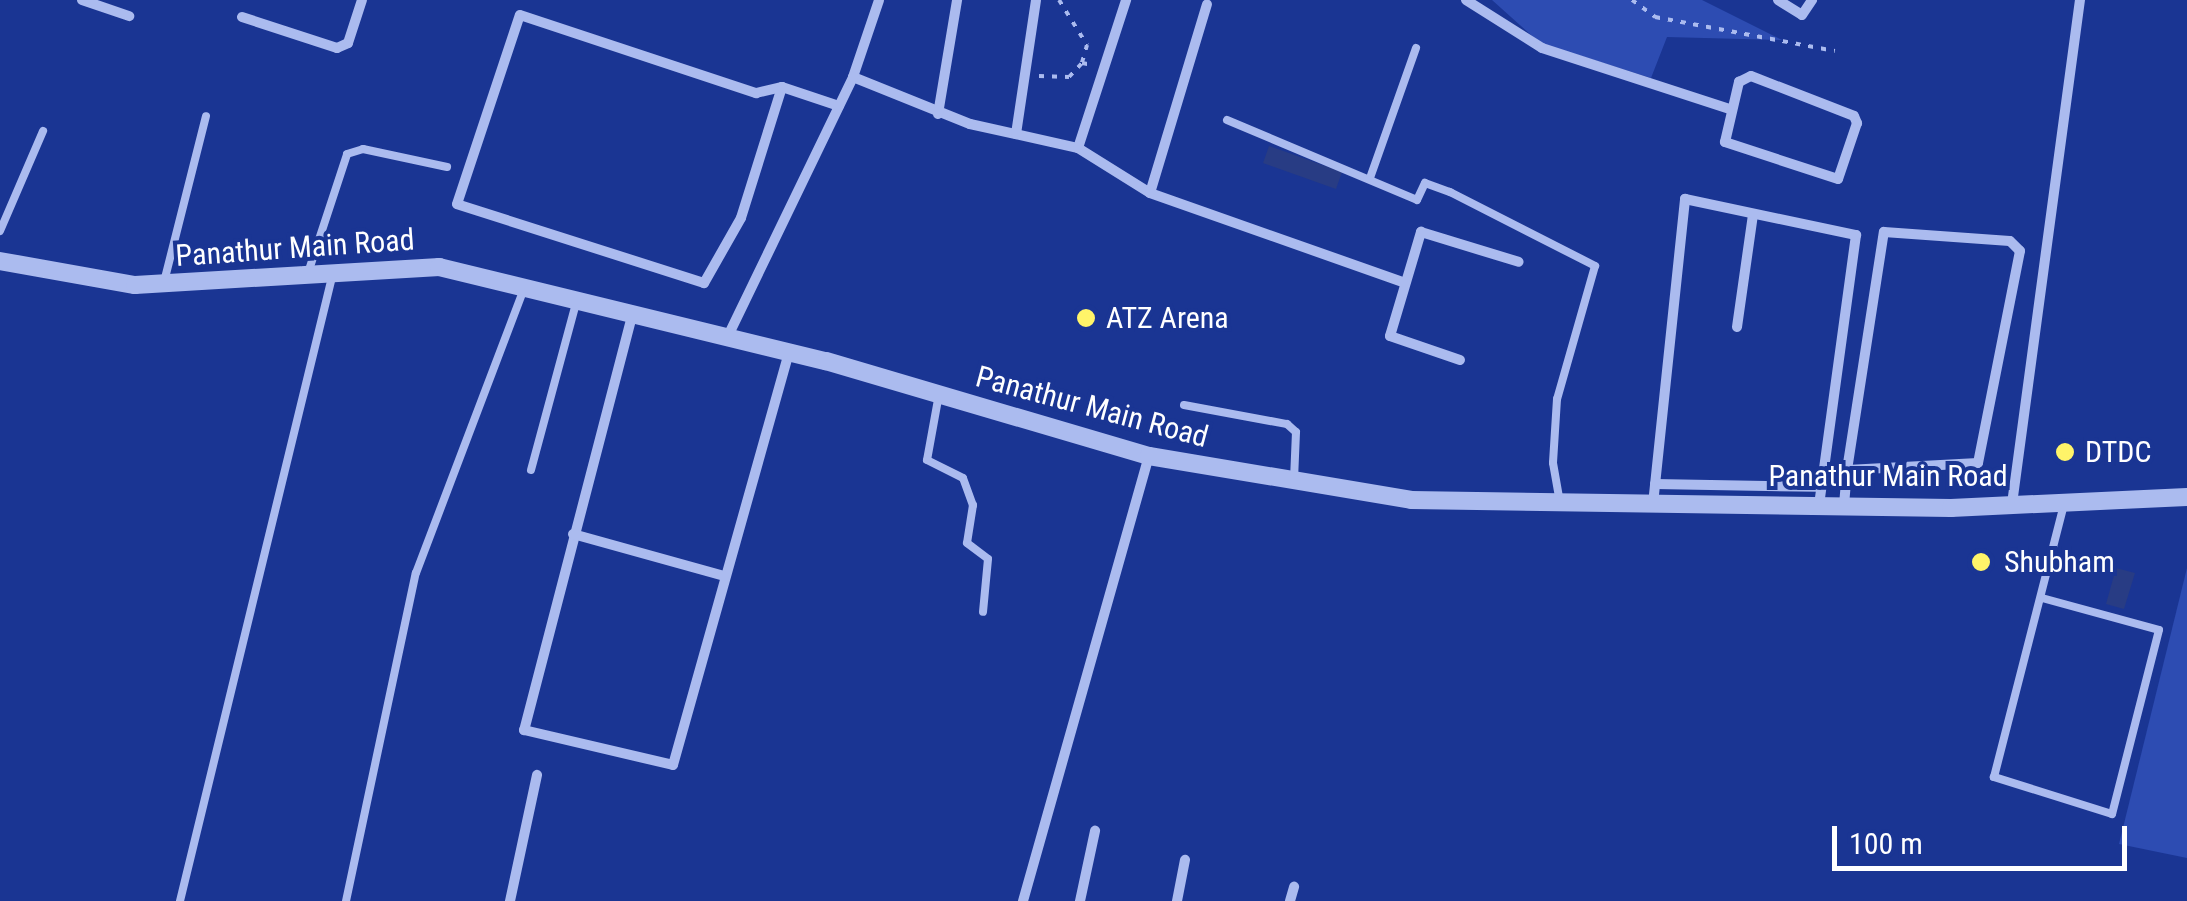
<!DOCTYPE html>
<html>
<head>
<meta charset="utf-8">
<style>
  body { margin:0 }
  #map { position:relative; width:2187px; height:901px; overflow:hidden; background:#1a3593; font-family:"Roboto Condensed",sans-serif }
  div>[style] { position:absolute }
  [style*='--x'] { left:calc(var(--x)*1px); top:calc(var(--y)*1px); width:calc(var(--w)*1px); rotate:calc(var(--a)*1deg) }
  .green>* { inset:0; background:#2d4cb2 }
  .water>* { inset:0; background:#283c84 }
  .path>* { height:4px; margin-top:-2px; transform-origin:0; background:repeating-linear-gradient(90deg,#abbbef 0 5px,transparent 0 13px) }
  .service>* { height:8px; margin:-4px; padding:0 4px; transform-origin:4px; border-radius:4px; background:#abbbef }
  .minor>* { height:10px; margin:-5px; padding:0 5px; transform-origin:5px; border-radius:5px; background:#abbbef }
  .tertiary>* { height:18px; margin:-9px; padding:0 9px; transform-origin:9px; border-radius:9px; background:#abbbef }
  .dots>* { width:28px; height:28px; translate:-50% -50%; box-sizing:border-box; border:5px solid #1a3593; border-radius:50% }
  span { translate:-50% -50%; white-space:nowrap; text-align:center; line-height:1.15; -webkit-text-stroke:8px #1a3593; paint-order:stroke }
  .street-label { font-size:30px; color:#fff }
  .poi-label { font-size:30px; color:#fff }
  .left { translate:0 -50%; text-align:left }
  .scale { position:absolute; left:1832px; top:826px; width:295px; height:45px; box-sizing:border-box; border:5px solid #fff; border-top:0; padding-left:12px; font-size:30px; line-height:35px; white-space:nowrap; color:#fff; -webkit-text-stroke:8px #1a3593; paint-order:stroke }
</style>
</head>
<body>
<div id="map">
  <div class="green">
    <i style="clip-path:polygon(1492px 0,1702px 0,1782px 40px,1667px 37px,1651px 78px,1540px 43px)"></i>
    <i style="clip-path:polygon(2187px 568px,2187px 858px,2119px 844px)"></i>
  </div>
  <div class="water">
    <i style="clip-path:polygon(1269px 146px,1342px 172px,1336px 189px,1263px 163px)"></i>
    <i style="clip-path:polygon(2116px 568px,2135px 573px,2124px 609px,2106px 604px)"></i>
  </div>
  <div class="path">
    <i style="--x:1059;--y:0;--w:53;--a:58.1"></i>
    <i style="--x:1087;--y:45;--w:19;--a:106"></i>
    <i style="--x:1632;--y:0;--w:29;--a:36"></i>
    <i style="--x:1655;--y:17;--w:183;--a:10.7"></i>
    <i style="--x:1039;--y:76;--w:30;--a:2"></i>
    <i style="--x:1069;--y:77;--w:19;--a:-47"></i>
    <i style="--x:1082;--y:63;--w:11;--a:10"></i>
  </div>
  <div class="service">
    <i style="--x:1227;--y:120;--w:206;--a:22.8"></i>
    <i style="--x:1417;--y:200;--w:19;--a:-65"></i>
    <i style="--x:1425;--y:183;--w:27;--a:20"></i>
    <i style="--x:1450;--y:192;--w:163;--a:27"></i>
    <i style="--x:1595;--y:266;--w:138;--a:105.9"></i>
    <i style="--x:1557;--y:399;--w:64;--a:93.6"></i>
    <i style="--x:1553;--y:463;--w:39;--a:80"></i>
    <i style="--x:1370;--y:178;--w:138;--a:-70.5"></i>
    <i style="--x:0;--y:231;--w:109;--a:-66.7"></i>
    <i style="--x:307;--y:276;--w:128;--a:-71.8"></i>
    <i style="--x:347;--y:154;--w:17;--a:-17"></i>
    <i style="--x:363;--y:149;--w:86;--a:12.1"></i>
    <i style="--x:164;--y:282;--w:171;--a:-75.8"></i>
    <i style="--x:939;--y:394;--w:67;--a:100.3"></i>
    <i style="--x:927;--y:460;--w:40;--a:26.6"></i>
    <i style="--x:963;--y:478;--w:29;--a:70"></i>
    <i style="--x:973;--y:505;--w:38;--a:99"></i>
    <i style="--x:967;--y:543;--w:26;--a:37"></i>
    <i style="--x:988;--y:559;--w:53;--a:95.4"></i>
    <i style="--x:1184;--y:405;--w:105;--a:10.5"></i>
    <i style="--x:1287;--y:424;--w:12;--a:42"></i>
    <i style="--x:1296;--y:432;--w:48;--a:92.4"></i>
    <i style="--x:531;--y:470;--w:173;--a:-74.9"></i>
    <i style="--x:2042;--y:598;--w:121;--a:15.3"></i>
    <i style="--x:2159;--y:630;--w:190;--a:104.3"></i>
    <i style="--x:2112;--y:814;--w:124;--a:-162.6"></i>
    <i style="--x:1994;--y:777;--w:282;--a:-75.6"></i>
    <i style="--x:180;--y:901;--w:642;--a:-76.31"></i>
    <i style="--x:346;--y:901;--w:335;--a:-78"></i>
    <i style="--x:416;--y:573;--w:302;--a:-69.2"></i>
  </div>
  <div class="minor">
    <i style="--x:82;--y:0;--w:50;--a:18.8"></i>
    <i style="--x:1466;--y:0;--w:90;--a:32.3"></i>
    <i style="--x:1542;--y:48;--w:198;--a:18"></i>
    <i style="--x:1778;--y:0;--w:28;--a:32"></i>
    <i style="--x:1802;--y:15;--w:18;--a:-56"></i>
    <i style="--x:242;--y:17;--w:100;--a:18.1"></i>
    <i style="--x:337;--y:48;--w:12;--a:-24"></i>
    <i style="--x:348;--y:43;--w:45;--a:-72"></i>
    <i style="--x:1751;--y:76;--w:110;--a:21.2"></i>
    <i style="--x:1854;--y:116;--w:8;--a:67"></i>
    <i style="--x:1857;--y:123;--w:59;--a:108.7"></i>
    <i style="--x:1838;--y:179;--w:119;--a:-161.9"></i>
    <i style="--x:1725;--y:142;--w:62;--a:-76.9"></i>
    <i style="--x:1739;--y:82;--w:13;--a:-27"></i>
    <i style="--x:853;--y:77;--w:126;--a:21.9"></i>
    <i style="--x:970;--y:124;--w:111;--a:12.5"></i>
    <i style="--x:1078;--y:148;--w:85;--a:32"></i>
    <i style="--x:1150;--y:193;--w:270;--a:19.4"></i>
    <i style="--x:782;--y:87;--w:137;--a:107.4"></i>
    <i style="--x:741;--y:218;--w:75;--a:119.6"></i>
    <i style="--x:704;--y:283;--w:259;--a:-162.3"></i>
    <i style="--x:457;--y:204;--w:199;--a:-71.6"></i>
    <i style="--x:520;--y:15;--w:249;--a:18.3"></i>
    <i style="--x:756;--y:93;--w:27;--a:-13"></i>
    <i style="--x:782;--y:87;--w:60;--a:18.4"></i>
    <i style="--x:938;--y:114;--w:116;--a:-80.5"></i>
    <i style="--x:1016;--y:134;--w:135;--a:-81.5"></i>
    <i style="--x:1078;--y:148;--w:156;--a:-72"></i>
    <i style="--x:1150;--y:193;--w:197;--a:-73.2"></i>
    <i style="--x:632;--y:316;--w:428;--a:104.6"></i>
    <i style="--x:524;--y:730;--w:153;--a:13.2"></i>
    <i style="--x:673;--y:765;--w:429;--a:-74.3"></i>
    <i style="--x:1737;--y:327;--w:114;--a:-81.9"></i>
    <i style="--x:727;--y:338;--w:290;--a:-64.2"></i>
    <i style="--x:853;--y:77;--w:81;--a:-71.3"></i>
    <i style="--x:1460;--y:360;--w:74;--a:-161.1"></i>
    <i style="--x:1390;--y:336;--w:109;--a:-73.4"></i>
    <i style="--x:1421;--y:232;--w:102;--a:17"></i>
    <i style="--x:1655;--y:484;--w:164;--a:1"></i>
    <i style="--x:1653;--y:504;--w:307;--a:-84"></i>
    <i style="--x:1685;--y:199;--w:175;--a:11.9"></i>
    <i style="--x:1856;--y:235;--w:272;--a:97.8"></i>
    <i style="--x:2012;--y:504;--w:509;--a:-82.32"></i>
    <i style="--x:1844;--y:505;--w:35;--a:-85"></i>
    <i style="--x:1847;--y:470;--w:241;--a:-81.2"></i>
    <i style="--x:1884;--y:232;--w:126;--a:4.1"></i>
    <i style="--x:2010;--y:241;--w:14;--a:45"></i>
    <i style="--x:2020;--y:251;--w:216;--a:101.2"></i>
    <i style="--x:1978;--y:463;--w:131;--a:176.9"></i>
    <i style="--x:573;--y:534;--w:157;--a:15.5"></i>
    <i style="--x:510;--y:901;--w:129;--a:-77.9"></i>
    <i style="--x:1023;--y:901;--w:462;--a:-74.2"></i>
    <i style="--x:1080;--y:901;--w:72;--a:-77.9"></i>
    <i style="--x:1177;--y:901;--w:42;--a:-79"></i>
    <i style="--x:1290;--y:901;--w:15;--a:-74"></i>
  </div>
  <div class="tertiary">
    <i style="--x:0;--y:261;--w:137;--a:10.1"></i>
    <i style="--x:135;--y:285;--w:305;--a:-3.4"></i>
    <i style="--x:439;--y:267;--w:398;--a:13.7"></i>
    <i style="--x:826;--y:361;--w:337;--a:16.4"></i>
    <i style="--x:1149;--y:456;--w:266;--a:9.5"></i>
    <i style="--x:1411;--y:500;--w:540;--a:0.85"></i>
    <i style="--x:1951;--y:508;--w:236;--a:-2.7"></i>
  </div>
  <div class="dots">
    <i style="left:1086px;top:318px;background:#fff469"></i>
    <i style="left:2065px;top:452px;background:#fff469"></i>
    <i style="left:1981px;top:562px;background:#fff469"></i>
  </div>
  <div class="street-label">
    <span style="left:295px;top:248px;rotate:-4deg">Panathur Main Road</span>
    <span style="left:1092px;top:407px;rotate:15deg">Panathur Main Road</span>
    <span style="left:1888px;top:476px">Panathur Main Road</span>
  </div>
  <div class="poi-label">
    <span class="left" style="left:1106px;top:318px">ATZ Arena</span>
    <span class="left" style="left:2085px;top:452px">DTDC</span>
    <span class="left" style="left:2004px;top:562px">Shubham</span>
  </div>
  <div class="scale">100 m</div>
</div>
</body>
</html>
